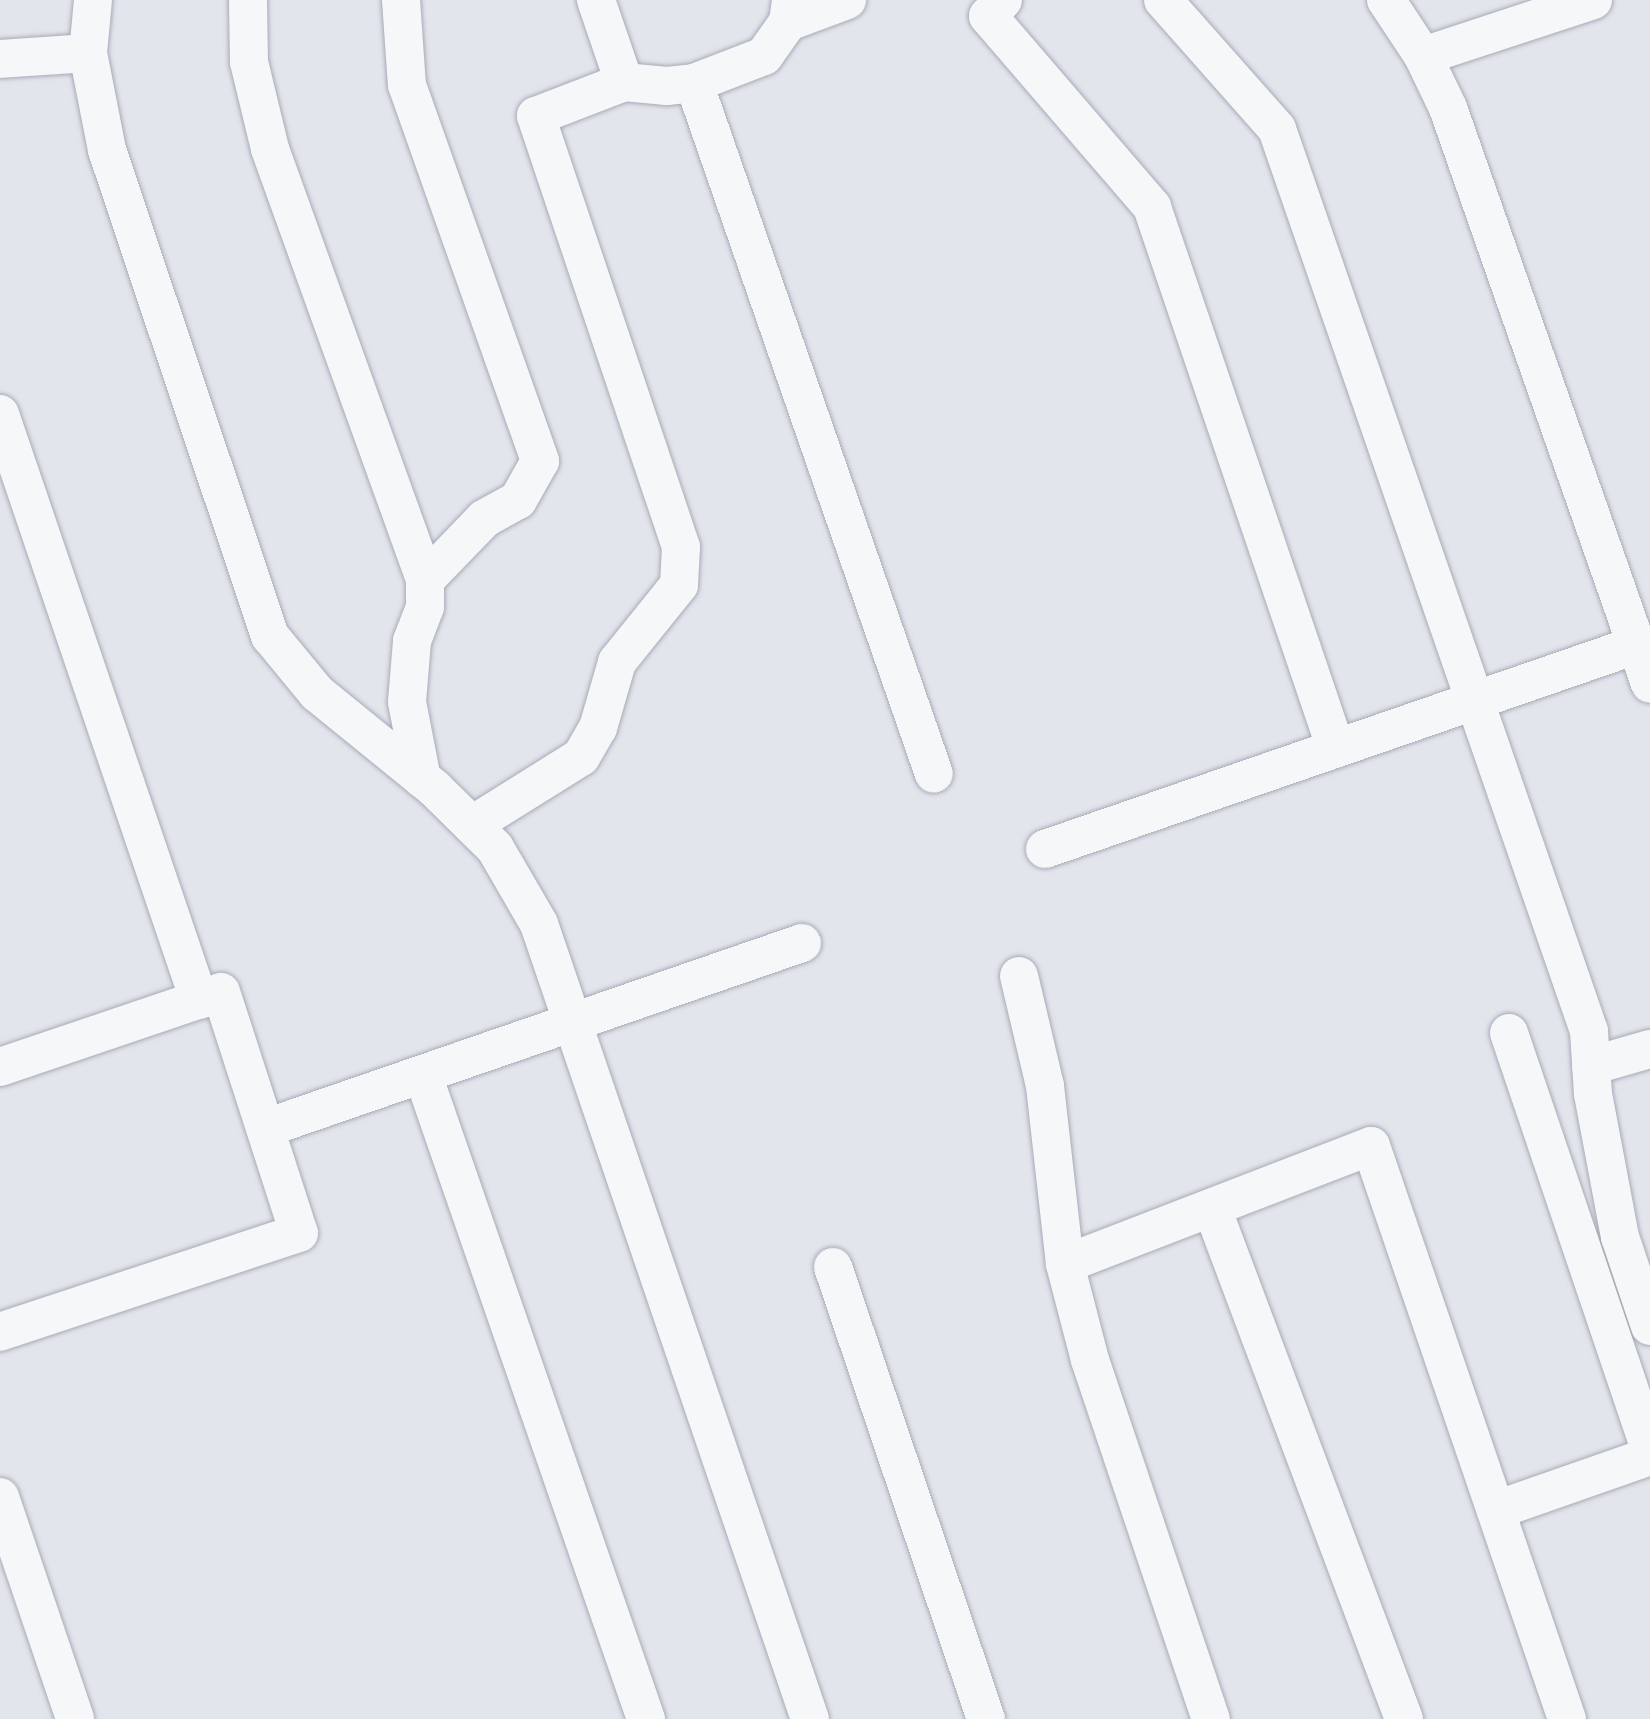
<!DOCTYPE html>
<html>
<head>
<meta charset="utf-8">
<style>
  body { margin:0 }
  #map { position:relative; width:1650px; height:1719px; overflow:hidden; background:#e2e5ec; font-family:"Golos Text",sans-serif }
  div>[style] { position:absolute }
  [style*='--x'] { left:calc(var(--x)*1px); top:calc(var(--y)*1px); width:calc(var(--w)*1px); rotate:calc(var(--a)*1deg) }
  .roads { filter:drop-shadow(0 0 2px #a7abb7) drop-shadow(0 0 2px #a7abb7) }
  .minor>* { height:38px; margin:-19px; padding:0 19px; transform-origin:19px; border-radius:19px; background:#f6f7f9 }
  span { translate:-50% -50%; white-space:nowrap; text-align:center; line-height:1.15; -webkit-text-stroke:6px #f3f4f9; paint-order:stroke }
</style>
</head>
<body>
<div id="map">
  <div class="roads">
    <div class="minor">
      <i style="--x:93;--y:0;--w:53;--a:95.4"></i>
      <i style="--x:88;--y:53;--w:99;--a:78.9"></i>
      <i style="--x:107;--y:150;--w:513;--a:71.46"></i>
      <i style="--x:270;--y:636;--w:74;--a:50.5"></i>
      <i style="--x:317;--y:693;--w:152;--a:39.1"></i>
      <i style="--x:435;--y:789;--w:84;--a:44.5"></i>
      <i style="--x:495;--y:848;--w:88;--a:59.9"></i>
      <i style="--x:539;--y:924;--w:840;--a:71.18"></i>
      <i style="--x:248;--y:0;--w:62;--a:89.1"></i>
      <i style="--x:249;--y:62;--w:89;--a:76.4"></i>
      <i style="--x:270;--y:149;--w:458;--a:70.2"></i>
      <i style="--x:425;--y:580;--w:27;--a:90"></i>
      <i style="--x:425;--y:607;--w:36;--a:111"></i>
      <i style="--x:412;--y:641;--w:61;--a:94.7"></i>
      <i style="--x:407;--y:702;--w:78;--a:79"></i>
      <i style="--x:401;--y:0;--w:85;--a:86"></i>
      <i style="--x:407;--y:85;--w:399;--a:70.5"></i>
      <i style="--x:540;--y:461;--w:45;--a:119.4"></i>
      <i style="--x:518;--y:500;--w:39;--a:151"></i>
      <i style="--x:484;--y:519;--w:85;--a:134"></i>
      <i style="--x:1003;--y:0;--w:22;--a:133"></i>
      <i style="--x:988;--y:16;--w:252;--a:49.3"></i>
      <i style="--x:1152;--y:207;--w:572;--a:71.25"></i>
      <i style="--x:1163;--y:0;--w:172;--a:48.5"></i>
      <i style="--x:1277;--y:129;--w:954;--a:70.92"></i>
      <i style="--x:1589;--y:1031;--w:63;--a:86.4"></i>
      <i style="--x:1593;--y:1094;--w:146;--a:79.3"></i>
      <i style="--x:1620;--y:1237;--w:94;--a:71.4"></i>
      <i style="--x:1386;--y:0;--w:67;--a:56.5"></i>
      <i style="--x:1423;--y:56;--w:58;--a:64.3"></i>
      <i style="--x:1448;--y:108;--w:610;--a:70.67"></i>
      <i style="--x:788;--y:22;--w:63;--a:-20.4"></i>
      <i style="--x:1423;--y:56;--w:179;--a:-18.2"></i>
      <i style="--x:0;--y:59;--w:88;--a:-3.9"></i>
      <i style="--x:624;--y:82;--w:43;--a:5.3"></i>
      <i style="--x:667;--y:86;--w:27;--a:-6"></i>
      <i style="--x:694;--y:83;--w:75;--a:-21.1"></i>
      <i style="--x:764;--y:56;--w:42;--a:-54.8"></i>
      <i style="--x:788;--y:22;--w:22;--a:-82"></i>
      <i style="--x:694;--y:83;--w:731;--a:70.85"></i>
      <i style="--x:0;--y:414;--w:619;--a:71.24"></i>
      <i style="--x:472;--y:825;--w:128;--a:-32"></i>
      <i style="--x:581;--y:757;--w:34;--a:-60"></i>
      <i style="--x:598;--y:728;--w:69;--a:-73.9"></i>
      <i style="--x:617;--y:662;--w:99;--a:-51.2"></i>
      <i style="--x:679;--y:585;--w:38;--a:-87"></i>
      <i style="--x:681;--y:547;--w:455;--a:-108.6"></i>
      <i style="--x:536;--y:116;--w:94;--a:-21.1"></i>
      <i style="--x:624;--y:82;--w:87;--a:-108.9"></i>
      <i style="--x:1045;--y:849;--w:625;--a:-19.04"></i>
      <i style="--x:1019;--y:976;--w:113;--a:76.7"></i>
      <i style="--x:1045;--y:1086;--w:179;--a:83.6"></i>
      <i style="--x:1065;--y:1264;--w:99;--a:75.4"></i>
      <i style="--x:1090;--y:1360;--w:379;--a:71.4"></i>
      <i style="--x:1509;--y:1033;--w:440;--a:71.3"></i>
      <i style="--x:1591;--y:1066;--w:61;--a:-16.1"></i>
      <i style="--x:0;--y:1067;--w:233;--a:-18.7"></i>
      <i style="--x:221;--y:992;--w:253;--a:72.1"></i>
      <i style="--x:299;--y:1233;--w:315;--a:161.7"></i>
      <i style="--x:423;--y:1075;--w:682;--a:70.9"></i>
      <i style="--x:266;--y:1128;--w:567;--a:-19.04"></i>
      <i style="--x:1212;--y:1208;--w:546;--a:69.41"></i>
      <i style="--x:1065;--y:1264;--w:328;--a:-21.1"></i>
      <i style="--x:1371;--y:1146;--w:606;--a:71.12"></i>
      <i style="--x:833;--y:1267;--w:477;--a:71.3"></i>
      <i style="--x:0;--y:1497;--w:234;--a:71.3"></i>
      <i style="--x:1499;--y:1509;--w:160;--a:-19.3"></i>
    </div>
  </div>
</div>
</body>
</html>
